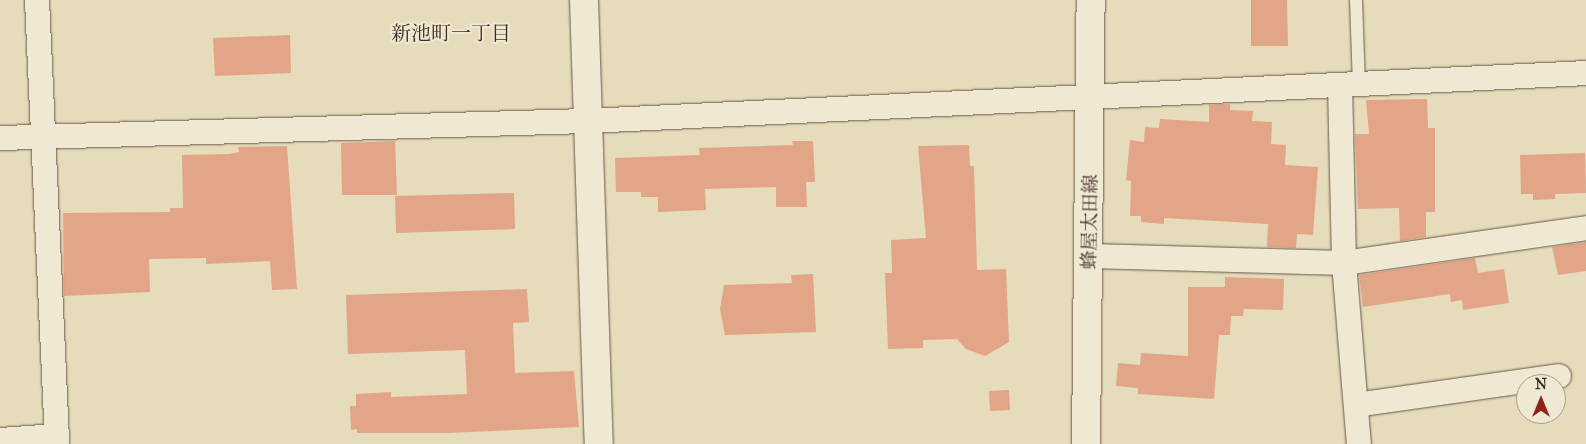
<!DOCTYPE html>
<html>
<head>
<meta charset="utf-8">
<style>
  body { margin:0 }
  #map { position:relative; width:1586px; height:444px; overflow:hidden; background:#e6dbba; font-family:"IM FELL Great Primer","Noto Serif JP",serif }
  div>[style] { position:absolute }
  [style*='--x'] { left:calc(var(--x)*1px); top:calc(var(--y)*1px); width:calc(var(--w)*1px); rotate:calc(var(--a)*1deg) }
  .building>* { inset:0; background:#e3a587 }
  .roads { filter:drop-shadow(0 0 1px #68584a) drop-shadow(0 0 1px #68584a) }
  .service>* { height:12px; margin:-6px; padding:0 6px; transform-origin:6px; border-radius:6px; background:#efe8d2 }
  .minor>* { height:24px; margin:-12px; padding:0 12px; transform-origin:12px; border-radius:12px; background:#efe8d2 }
  .tertiary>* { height:28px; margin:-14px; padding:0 14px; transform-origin:14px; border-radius:14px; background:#efe8d2 }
  .secondary>* { height:28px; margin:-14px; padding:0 14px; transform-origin:14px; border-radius:14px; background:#efe8d2 }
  span { translate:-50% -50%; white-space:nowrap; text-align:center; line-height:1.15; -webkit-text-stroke:4px #efe8d2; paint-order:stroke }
  .street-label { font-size:19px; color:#3e2d25 }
  .neighbourhood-label { font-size:20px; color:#3e2d25 }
  .north { position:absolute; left:1516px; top:374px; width:50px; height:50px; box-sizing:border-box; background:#efe8d2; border:1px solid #a89d8d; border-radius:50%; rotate:0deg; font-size:14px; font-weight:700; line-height:20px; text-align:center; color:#3e2d25 }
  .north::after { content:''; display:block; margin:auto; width:18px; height:22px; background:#8f2418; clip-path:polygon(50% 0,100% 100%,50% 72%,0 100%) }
</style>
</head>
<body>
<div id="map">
  <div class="building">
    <i style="clip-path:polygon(1251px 0,1287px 0,1288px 46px,1251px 46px)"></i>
    <i style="clip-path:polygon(290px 35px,291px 73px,215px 76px,213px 38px)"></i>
    <i style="clip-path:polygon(1427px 99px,1428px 128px,1435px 128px,1435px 212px,1426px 212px,1426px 237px,1400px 241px,1399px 208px,1358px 209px,1355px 134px,1369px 134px,1366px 100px)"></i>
    <i style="clip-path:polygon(1230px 104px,1230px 110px,1253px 111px,1252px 121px,1272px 122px,1271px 144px,1286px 145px,1285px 165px,1318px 167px,1313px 235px,1297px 234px,1296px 248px,1267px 247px,1268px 224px,1164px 218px,1164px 224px,1141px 222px,1141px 216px,1130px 216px,1131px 181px,1126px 180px,1130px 140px,1144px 142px,1145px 127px,1159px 128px,1160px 119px,1209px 122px,1209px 105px)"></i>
    <i style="clip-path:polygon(395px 141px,397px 195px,342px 195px,341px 143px)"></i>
    <i style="clip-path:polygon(792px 141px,813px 141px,815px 182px,806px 182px,807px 207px,776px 207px,776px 187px,705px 189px,706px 210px,683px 211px,658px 212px,658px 197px,641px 197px,641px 192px,616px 192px,615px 158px,700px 155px,699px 148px,793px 145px)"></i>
    <i style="clip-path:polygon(969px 145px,970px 166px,974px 166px,977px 270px,1006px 269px,1009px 342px,985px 356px,966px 349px,957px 339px,923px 340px,923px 348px,888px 349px,885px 273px,892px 273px,891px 240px,926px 238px,918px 146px)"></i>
    <i style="clip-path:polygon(287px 146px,297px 289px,272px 290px,270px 261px,206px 264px,206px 258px,149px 259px,150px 292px,64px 296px,63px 213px,170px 212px,170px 208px,183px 208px,182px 155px,229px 154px,239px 152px,238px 147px)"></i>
    <i style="clip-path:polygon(1585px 153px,1586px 193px,1555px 194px,1555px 199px,1533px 200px,1533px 194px,1521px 194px,1520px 155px)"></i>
    <i style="clip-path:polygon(514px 193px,515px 229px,396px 233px,395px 196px)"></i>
    <i style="clip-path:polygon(1586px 242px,1586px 271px,1558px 275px,1552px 247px)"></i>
    <i style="clip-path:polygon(1475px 258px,1478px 273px,1504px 269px,1509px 303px,1463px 310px,1462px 300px,1451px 302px,1450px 294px,1363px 307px,1359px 275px)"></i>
    <i style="clip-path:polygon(813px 274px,816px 332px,725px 335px,720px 309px,724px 285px,792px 283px,791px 275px)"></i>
    <i style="clip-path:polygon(1225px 277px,1284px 279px,1283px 310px,1244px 309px,1243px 316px,1231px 316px,1230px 335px,1219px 335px,1214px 399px,1138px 394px,1138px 388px,1116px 386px,1118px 363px,1140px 365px,1141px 353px,1188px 356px,1188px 287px,1225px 287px)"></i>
    <i style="clip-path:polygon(527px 289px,529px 322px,513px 323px,515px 373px,574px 371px,579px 427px,447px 433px,357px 433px,357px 429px,351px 430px,350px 406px,356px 406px,356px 394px,391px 392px,391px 397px,467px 394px,465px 350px,348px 354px,346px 295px)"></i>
    <i style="clip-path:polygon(1009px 390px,1010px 410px,990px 411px,989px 391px)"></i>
  </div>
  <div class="roads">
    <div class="service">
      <i style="--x:1356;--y:0;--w:84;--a:88"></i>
    </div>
    <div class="minor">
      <i style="--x:37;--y:0;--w:444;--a:87.4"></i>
      <i style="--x:1340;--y:85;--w:178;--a:88.7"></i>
      <i style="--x:1344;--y:263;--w:182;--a:85.3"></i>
      <i style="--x:0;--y:138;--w:588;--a:-1.66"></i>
      <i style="--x:588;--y:121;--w:999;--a:-2.75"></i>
      <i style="--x:1090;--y:256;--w:254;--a:1.6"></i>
      <i style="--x:1344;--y:263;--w:245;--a:-8.2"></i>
      <i style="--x:1356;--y:405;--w:205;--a:-8.1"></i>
      <i style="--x:0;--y:440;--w:57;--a:-4"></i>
    </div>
    <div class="tertiary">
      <i style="--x:584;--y:0;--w:444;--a:88.1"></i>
    </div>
    <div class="secondary">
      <i style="--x:1086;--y:444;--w:444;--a:-89.4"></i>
    </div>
  </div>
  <div class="street-label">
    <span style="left:1090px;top:222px;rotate:-89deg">蜂屋太田線</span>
  </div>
  <div class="neighbourhood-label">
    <span style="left:451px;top:33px">新池町一丁目</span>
  </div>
  <div class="north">N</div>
</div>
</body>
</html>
